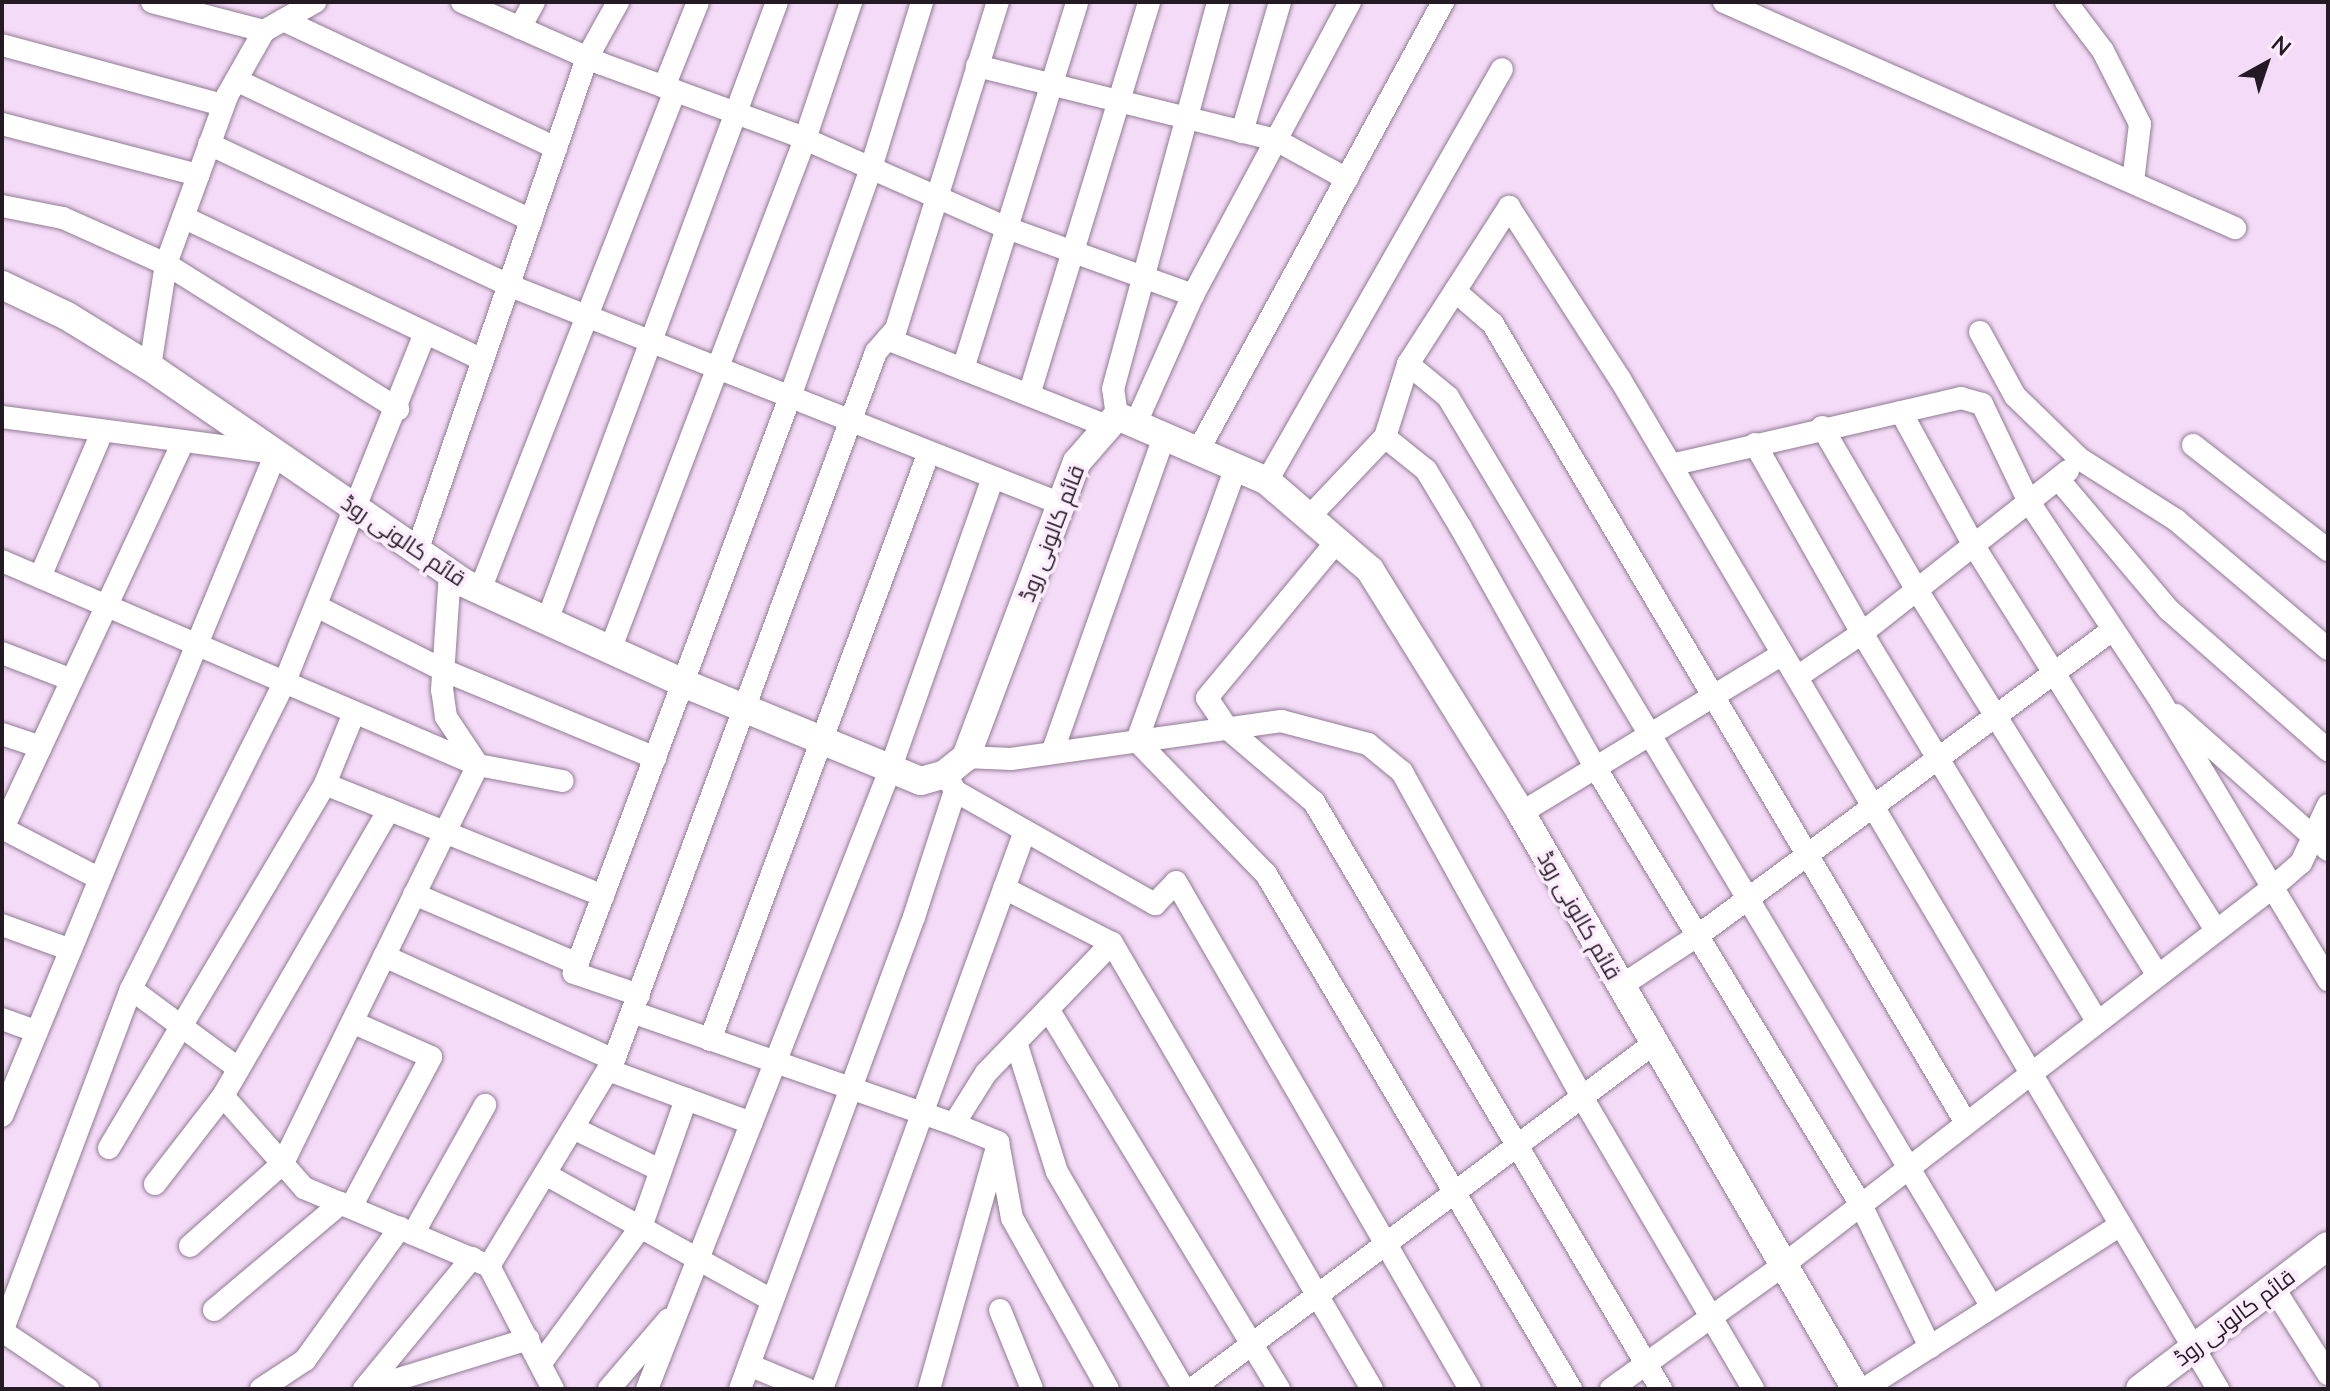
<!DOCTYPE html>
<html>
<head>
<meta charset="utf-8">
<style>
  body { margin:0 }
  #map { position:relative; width:2330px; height:1391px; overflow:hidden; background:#f4dbf7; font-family:Lato,Cairo,sans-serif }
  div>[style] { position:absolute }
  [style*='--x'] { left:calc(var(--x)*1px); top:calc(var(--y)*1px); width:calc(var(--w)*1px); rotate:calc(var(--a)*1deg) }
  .roads { filter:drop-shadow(0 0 2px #917b94) drop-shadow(0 0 2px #917b94) }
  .minor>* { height:22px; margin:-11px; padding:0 11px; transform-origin:11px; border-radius:11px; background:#fff }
  .tertiary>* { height:28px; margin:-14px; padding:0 14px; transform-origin:14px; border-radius:14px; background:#fff }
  span { translate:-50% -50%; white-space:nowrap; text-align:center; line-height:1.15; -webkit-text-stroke:7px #fcecfd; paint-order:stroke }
  .street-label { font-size:22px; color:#231a24 }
  .frame { position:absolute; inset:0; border:4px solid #231a24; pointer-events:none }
  .north { position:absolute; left:2226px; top:24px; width:80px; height:80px; -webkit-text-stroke:6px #fcecfd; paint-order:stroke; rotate:40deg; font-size:22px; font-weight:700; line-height:32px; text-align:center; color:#231a24 }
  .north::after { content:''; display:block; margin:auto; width:28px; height:36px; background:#231a24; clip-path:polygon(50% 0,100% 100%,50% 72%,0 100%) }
</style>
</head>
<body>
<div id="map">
  <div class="roads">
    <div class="minor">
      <i style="--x:152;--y:2;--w:116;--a:14.5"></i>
      <i style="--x:462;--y:2;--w:153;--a:23.9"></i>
      <i style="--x:602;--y:64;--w:207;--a:20.1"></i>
      <i style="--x:796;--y:135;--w:231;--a:23.8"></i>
      <i style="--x:1007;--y:228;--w:198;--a:19.8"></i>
      <i style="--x:1724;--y:2;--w:559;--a:23.86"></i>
      <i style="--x:2066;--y:2;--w:61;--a:52.9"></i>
      <i style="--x:2103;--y:51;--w:82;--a:63.1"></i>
      <i style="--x:2140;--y:124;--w:58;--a:96.9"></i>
      <i style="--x:283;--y:20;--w:302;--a:25.1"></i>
      <i style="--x:520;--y:28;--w:30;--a:-62"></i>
      <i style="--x:2;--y:45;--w:229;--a:15.2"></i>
      <i style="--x:977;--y:66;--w:308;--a:13.9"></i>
      <i style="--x:1276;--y:140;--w:81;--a:28.8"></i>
      <i style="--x:236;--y:80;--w:327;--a:25.4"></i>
      <i style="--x:664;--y:87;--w:92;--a:-68.2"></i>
      <i style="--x:2;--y:124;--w:203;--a:14.6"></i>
      <i style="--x:1242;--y:132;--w:135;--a:-73.7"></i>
      <i style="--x:209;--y:144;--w:331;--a:25.2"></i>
      <i style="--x:508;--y:285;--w:595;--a:21.6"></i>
      <i style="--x:2;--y:206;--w:62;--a:11.1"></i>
      <i style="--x:63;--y:218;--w:113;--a:24.1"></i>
      <i style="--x:166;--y:264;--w:274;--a:32"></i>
      <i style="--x:183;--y:217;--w:332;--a:25.5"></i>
      <i style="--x:1455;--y:291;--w:50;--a:41"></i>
      <i style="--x:1493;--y:324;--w:926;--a:59.37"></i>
      <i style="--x:1980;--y:332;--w:73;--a:61.3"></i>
      <i style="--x:2015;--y:396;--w:91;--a:44.1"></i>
      <i style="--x:2080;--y:459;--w:114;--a:32.4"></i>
      <i style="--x:2176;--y:520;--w:199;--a:40.3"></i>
      <i style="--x:887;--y:339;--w:237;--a:21.6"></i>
      <i style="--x:1408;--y:364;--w:52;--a:39.5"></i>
      <i style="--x:1448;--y:397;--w:1060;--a:59.13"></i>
      <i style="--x:150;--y:367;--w:104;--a:-81.2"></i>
      <i style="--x:166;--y:264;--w:179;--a:-70"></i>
      <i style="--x:227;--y:96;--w:75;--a:-60.4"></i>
      <i style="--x:264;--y:31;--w:59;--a:-29.6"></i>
      <i style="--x:963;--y:369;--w:384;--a:-72.7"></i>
      <i style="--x:1029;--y:395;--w:411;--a:-73"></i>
      <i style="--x:1901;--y:412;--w:153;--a:61.4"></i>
      <i style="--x:1974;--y:546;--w:454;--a:57.8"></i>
      <i style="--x:1117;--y:416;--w:27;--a:-98"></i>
      <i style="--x:1113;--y:389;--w:401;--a:-74.8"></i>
      <i style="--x:2;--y:417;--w:276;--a:7.5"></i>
      <i style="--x:276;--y:453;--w:717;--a:112.45"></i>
      <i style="--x:1136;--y:423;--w:140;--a:-66"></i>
      <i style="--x:1193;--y:295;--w:332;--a:-61.8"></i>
      <i style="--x:1822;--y:427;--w:189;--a:59.8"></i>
      <i style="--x:1917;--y:590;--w:453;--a:58"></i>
      <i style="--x:1385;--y:437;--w:53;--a:38.8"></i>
      <i style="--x:1426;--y:470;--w:68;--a:58.9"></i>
      <i style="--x:1461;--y:528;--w:278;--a:60.7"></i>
      <i style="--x:1597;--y:770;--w:509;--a:58.75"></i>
      <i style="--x:1861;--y:1205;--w:158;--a:64.1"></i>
      <i style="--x:1755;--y:444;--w:217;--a:60.5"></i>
      <i style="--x:1862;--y:633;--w:452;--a:58.8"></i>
      <i style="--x:2193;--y:445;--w:171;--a:37.9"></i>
      <i style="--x:1199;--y:449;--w:509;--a:-61.37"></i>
      <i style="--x:1671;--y:465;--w:298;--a:-13"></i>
      <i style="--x:1961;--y:398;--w:22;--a:16"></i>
      <i style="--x:1982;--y:404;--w:109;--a:64.4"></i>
      <i style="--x:2029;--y:502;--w:237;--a:56.5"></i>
      <i style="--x:2160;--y:700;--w:327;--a:59"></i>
      <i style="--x:1236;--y:467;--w:291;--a:109.9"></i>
      <i style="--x:1137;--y:741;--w:185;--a:45.9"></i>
      <i style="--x:1266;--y:874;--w:599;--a:59.36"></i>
      <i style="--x:2059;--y:480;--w:170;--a:49.8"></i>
      <i style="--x:2169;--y:610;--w:212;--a:41.4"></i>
      <i style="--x:1267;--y:481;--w:474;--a:-60.3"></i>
      <i style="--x:1310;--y:516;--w:109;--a:-46.5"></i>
      <i style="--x:1385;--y:437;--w:77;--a:-72.5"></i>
      <i style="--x:1408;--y:364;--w:187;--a:-57.2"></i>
      <i style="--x:1509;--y:207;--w:205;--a:57.2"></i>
      <i style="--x:1620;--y:379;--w:1174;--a:59.37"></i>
      <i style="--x:1338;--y:540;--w:205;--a:129.7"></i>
      <i style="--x:1207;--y:698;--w:36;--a:56"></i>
      <i style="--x:1227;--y:728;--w:114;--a:40.4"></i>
      <i style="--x:1314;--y:802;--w:682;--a:59.41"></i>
      <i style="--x:417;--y:551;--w:521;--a:-70.97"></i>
      <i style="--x:587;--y:58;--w:64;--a:-61"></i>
      <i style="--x:2;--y:561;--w:518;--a:23.2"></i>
      <i style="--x:478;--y:765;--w:86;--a:10.7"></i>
      <i style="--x:40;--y:577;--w:158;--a:-66.8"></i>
      <i style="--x:480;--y:590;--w:536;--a:-68.66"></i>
      <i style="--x:316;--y:606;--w:142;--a:26.7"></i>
      <i style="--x:443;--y:670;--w:230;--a:22.5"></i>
      <i style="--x:547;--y:621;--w:660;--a:-69.62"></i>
      <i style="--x:610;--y:650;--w:547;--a:-69.11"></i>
      <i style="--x:805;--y:139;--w:145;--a:-71.4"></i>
      <i style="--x:2;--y:653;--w:75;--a:21.1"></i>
      <i style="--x:1797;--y:677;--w:78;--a:-34.1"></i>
      <i style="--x:1862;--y:633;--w:262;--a:-38.2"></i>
      <i style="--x:2176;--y:715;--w:203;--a:41.6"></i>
      <i style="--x:2;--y:734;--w:41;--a:18.4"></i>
      <i style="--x:1052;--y:753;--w:338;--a:-70.5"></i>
      <i style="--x:966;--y:757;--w:45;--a:2.5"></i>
      <i style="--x:1011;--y:759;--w:273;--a:-8"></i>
      <i style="--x:1281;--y:721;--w:90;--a:14.8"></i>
      <i style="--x:1368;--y:744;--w:44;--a:39.5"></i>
      <i style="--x:1402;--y:772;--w:372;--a:61"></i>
      <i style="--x:1582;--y:1097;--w:338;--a:59.6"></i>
      <i style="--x:325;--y:784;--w:300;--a:21.9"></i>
      <i style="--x:955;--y:791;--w:230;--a:29.5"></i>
      <i style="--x:1155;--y:904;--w:30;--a:-46"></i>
      <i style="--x:1176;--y:882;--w:586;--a:59.89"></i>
      <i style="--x:1521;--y:813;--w:306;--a:-31.3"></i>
      <i style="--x:2;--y:828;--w:110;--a:27.5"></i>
      <i style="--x:3;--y:828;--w:426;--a:-65"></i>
      <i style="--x:1004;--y:888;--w:121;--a:27"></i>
      <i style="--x:1112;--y:943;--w:516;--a:59.76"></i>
      <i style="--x:414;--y:894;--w:177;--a:23.2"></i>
      <i style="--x:2;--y:925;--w:73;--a:19.9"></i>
      <i style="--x:384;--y:956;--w:252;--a:24.3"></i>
      <i style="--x:1621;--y:986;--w:95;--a:-33.4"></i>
      <i style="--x:1700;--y:934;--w:511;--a:-36.4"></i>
      <i style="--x:131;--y:989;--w:134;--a:36.5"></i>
      <i style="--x:639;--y:995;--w:69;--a:-161.3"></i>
      <i style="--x:574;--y:973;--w:615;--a:-69.44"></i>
      <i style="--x:790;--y:397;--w:243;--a:-70.5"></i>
      <i style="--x:871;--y:168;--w:174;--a:-72.9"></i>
      <i style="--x:1048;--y:1009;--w:445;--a:58.7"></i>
      <i style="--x:632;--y:1012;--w:341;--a:19.2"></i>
      <i style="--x:954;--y:1124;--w:60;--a:-57.9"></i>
      <i style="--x:986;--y:1073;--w:181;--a:-45.9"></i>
      <i style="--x:2;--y:1019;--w:37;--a:20"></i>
      <i style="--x:710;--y:1040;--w:627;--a:-69.57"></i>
      <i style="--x:1016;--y:1042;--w:136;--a:72.5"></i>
      <i style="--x:1057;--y:1172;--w:251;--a:59.7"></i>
      <i style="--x:608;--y:1070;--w:153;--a:20.3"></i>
      <i style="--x:223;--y:1096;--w:123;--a:48.6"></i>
      <i style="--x:304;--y:1188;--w:201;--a:22.9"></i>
      <i style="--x:489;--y:1266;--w:139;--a:62.5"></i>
      <i style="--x:954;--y:1124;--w:48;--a:22.2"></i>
      <i style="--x:998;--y:1142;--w:77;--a:79.6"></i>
      <i style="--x:1012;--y:1218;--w:196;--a:60.7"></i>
      <i style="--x:573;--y:1128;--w:97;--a:25.8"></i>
      <i style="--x:109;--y:1148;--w:423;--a:-59.3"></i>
      <i style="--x:325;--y:784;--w:77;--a:-67.8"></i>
      <i style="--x:545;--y:1174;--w:259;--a:29.1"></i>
      <i style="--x:155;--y:1184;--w:111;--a:-52.3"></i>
      <i style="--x:223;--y:1096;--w:331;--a:-59.9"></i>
      <i style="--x:351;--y:1207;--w:170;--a:-61.9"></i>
      <i style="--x:431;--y:1057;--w:86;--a:-156.1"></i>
      <i style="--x:413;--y:1234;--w:148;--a:-60.8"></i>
      <i style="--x:190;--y:1246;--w:125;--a:-41.7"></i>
      <i style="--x:283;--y:1163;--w:443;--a:-63.9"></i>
      <i style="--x:478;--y:765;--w:58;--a:-123.7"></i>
      <i style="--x:446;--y:717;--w:27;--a:-98"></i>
      <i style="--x:442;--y:690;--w:117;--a:-86.1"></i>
      <i style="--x:489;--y:1266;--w:241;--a:-58.8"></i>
      <i style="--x:614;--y:1060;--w:755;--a:-69.69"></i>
      <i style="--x:876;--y:352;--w:30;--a:-49"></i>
      <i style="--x:896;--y:329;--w:343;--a:-72.7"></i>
      <i style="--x:2273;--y:1287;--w:103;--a:57.7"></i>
      <i style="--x:214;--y:1310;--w:166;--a:-40.1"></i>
      <i style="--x:1000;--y:1310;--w:85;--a:67.9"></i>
      <i style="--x:2;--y:1331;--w:104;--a:34"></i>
      <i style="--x:2;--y:1332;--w:366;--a:-69.4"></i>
      <i style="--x:131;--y:989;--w:347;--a:-63.4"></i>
      <i style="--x:286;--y:679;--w:372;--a:-68.1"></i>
      <i style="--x:541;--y:1363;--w:169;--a:-53.7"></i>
      <i style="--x:641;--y:1227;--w:136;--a:-70.6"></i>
      <i style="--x:749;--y:1365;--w:63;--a:22.5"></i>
      <i style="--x:261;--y:1389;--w:53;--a:-33.4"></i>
      <i style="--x:305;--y:1360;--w:163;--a:-54.3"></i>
      <i style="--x:364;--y:1389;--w:170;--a:-50.5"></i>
      <i style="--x:366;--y:1389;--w:170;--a:-17.1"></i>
      <i style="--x:609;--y:1389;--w:91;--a:-49.5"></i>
      <i style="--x:647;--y:1389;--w:665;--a:-68.57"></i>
      <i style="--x:890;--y:770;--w:310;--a:-70.6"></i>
      <i style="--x:740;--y:1389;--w:503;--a:-69.76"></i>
      <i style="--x:914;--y:917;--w:133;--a:-72"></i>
      <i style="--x:955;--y:791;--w:15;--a:-118"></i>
      <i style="--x:822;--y:1389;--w:594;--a:-70.01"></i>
      <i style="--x:929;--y:1389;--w:251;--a:-74.3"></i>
      <i style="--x:1192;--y:1389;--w:576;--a:-36.81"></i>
      <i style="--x:1611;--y:1389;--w:211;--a:-35.7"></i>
      <i style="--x:1782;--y:1266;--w:619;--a:-37.65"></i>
      <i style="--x:2272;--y:888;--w:38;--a:-41"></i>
      <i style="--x:2301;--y:863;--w:64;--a:-65"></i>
      <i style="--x:1864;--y:1389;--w:304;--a:-32.6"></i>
    </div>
    <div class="tertiary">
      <i style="--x:2;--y:285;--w:72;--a:25.5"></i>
      <i style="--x:67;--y:316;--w:97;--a:31.6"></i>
      <i style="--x:150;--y:367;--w:381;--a:34.5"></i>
      <i style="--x:464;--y:583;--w:241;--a:24.5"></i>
      <i style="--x:683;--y:683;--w:257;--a:22.4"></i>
      <i style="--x:921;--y:781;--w:25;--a:-16"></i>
      <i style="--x:945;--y:774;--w:27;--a:-39"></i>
      <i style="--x:966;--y:757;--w:315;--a:-69.4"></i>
      <i style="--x:1077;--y:462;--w:61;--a:-49"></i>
      <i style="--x:1117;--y:416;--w:163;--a:23.4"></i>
      <i style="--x:1267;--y:481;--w:136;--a:40.8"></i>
      <i style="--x:1370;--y:570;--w:286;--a:58.1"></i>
      <i style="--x:1521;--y:813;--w:666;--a:59.82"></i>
      <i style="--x:2140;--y:1389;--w:236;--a:-37.3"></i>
    </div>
  </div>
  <div class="street-label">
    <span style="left:1051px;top:533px;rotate:-69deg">قائم کالونی روڈ</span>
    <span style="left:404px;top:540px;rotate:34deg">قائم کالونی روڈ</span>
    <span style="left:1580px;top:915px;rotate:60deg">قائم کالونی روڈ</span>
    <span style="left:2234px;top:1317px;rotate:-37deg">قائم کالونی روڈ</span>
  </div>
  <div class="frame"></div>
  <div class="north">N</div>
</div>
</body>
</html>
